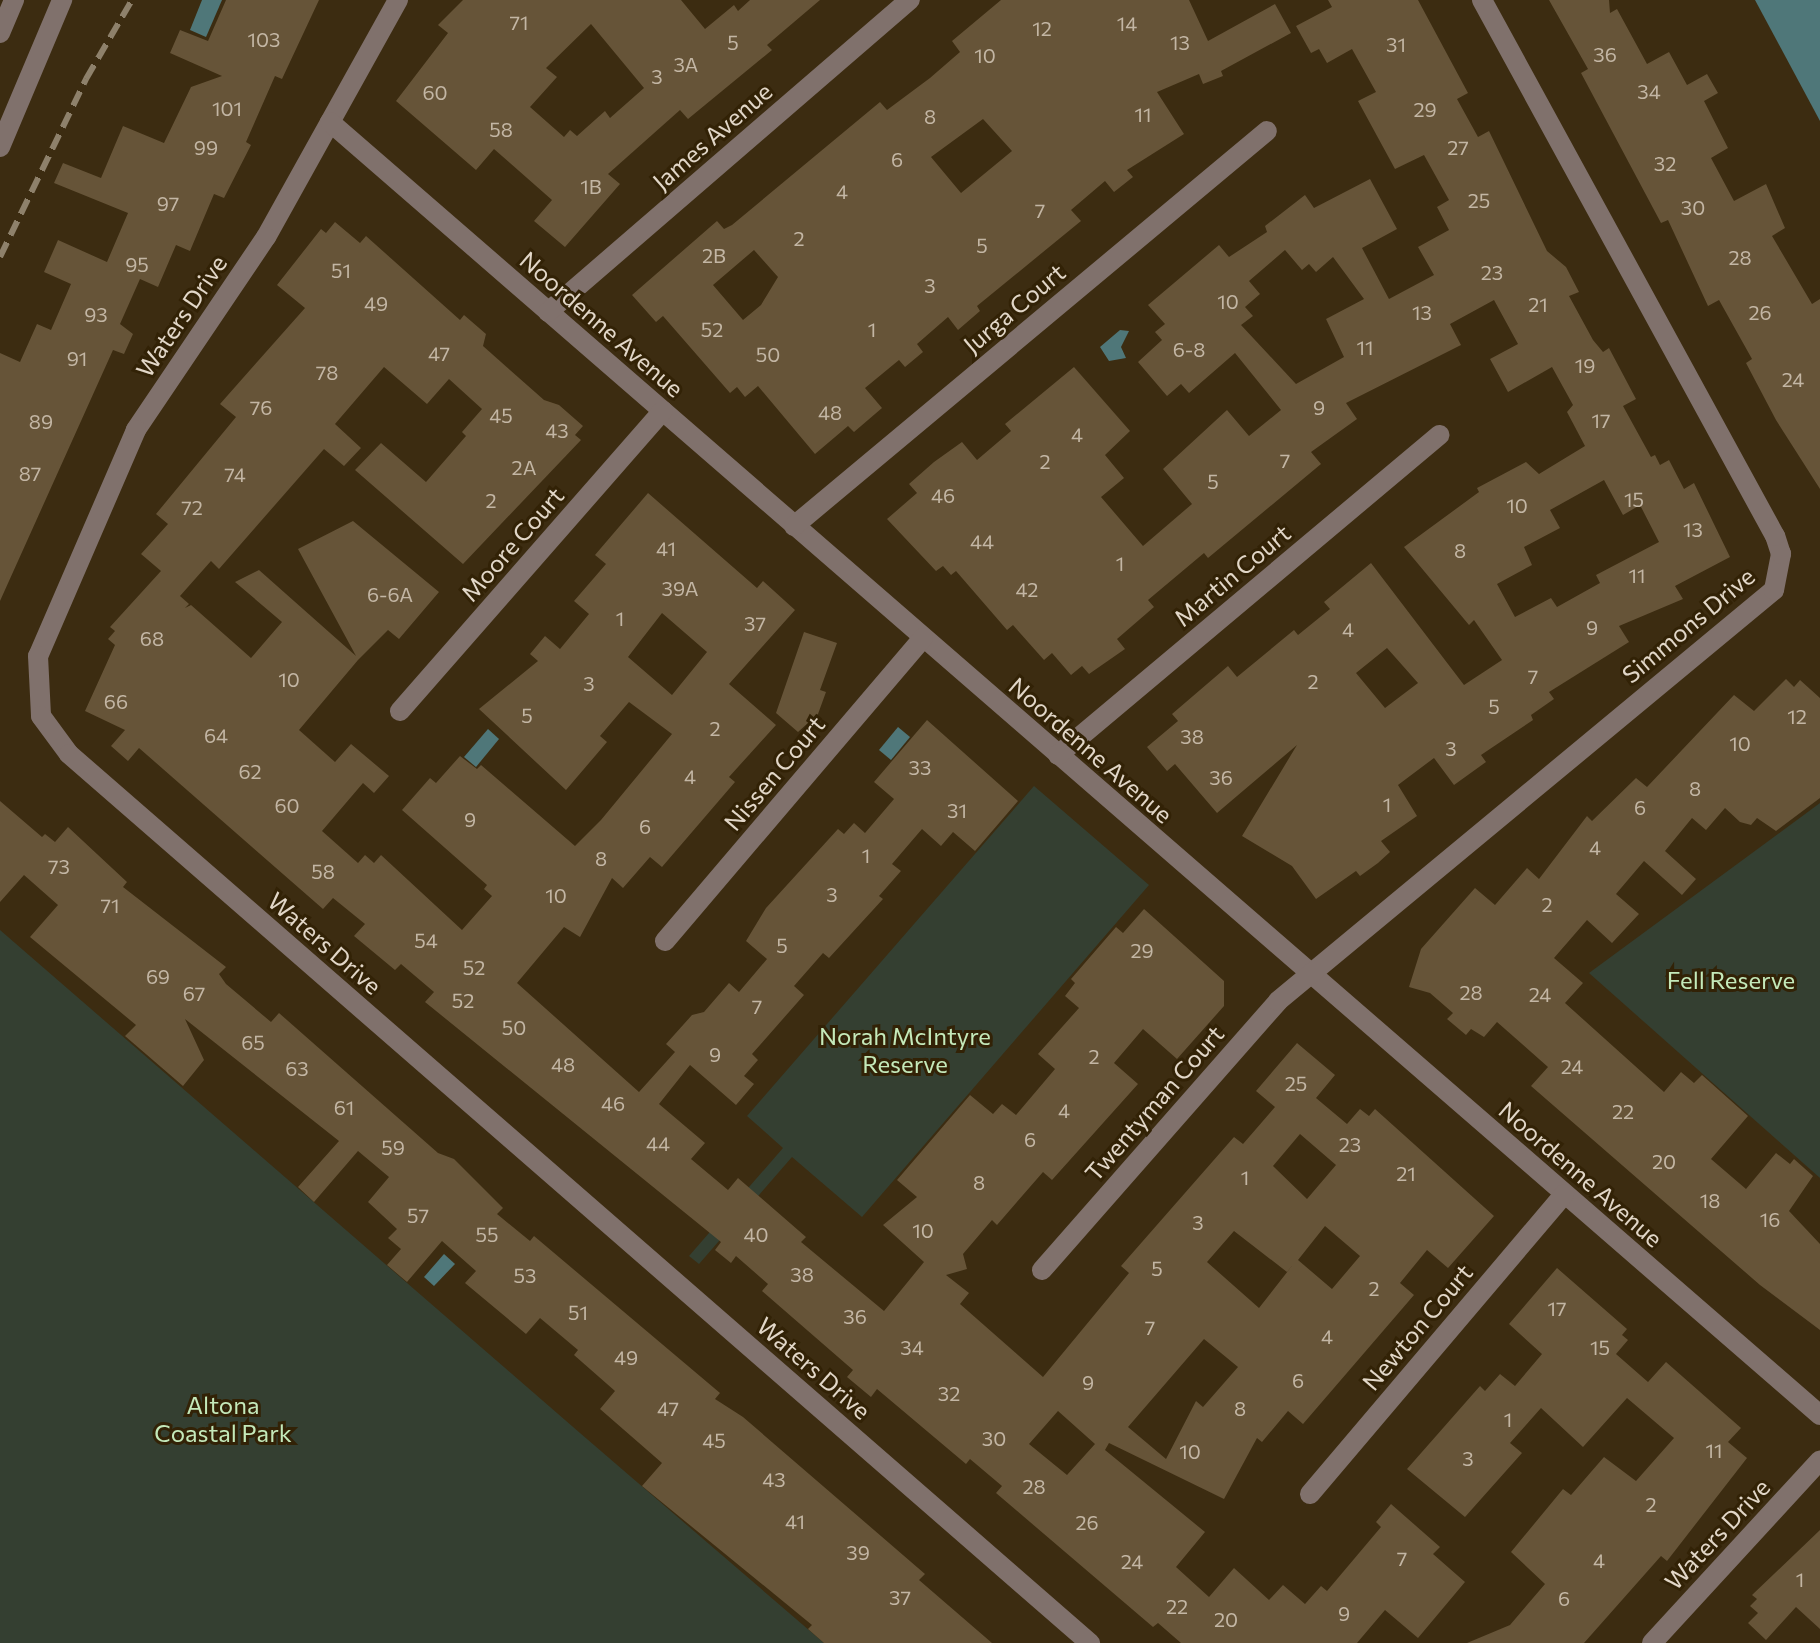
<!DOCTYPE html>
<html>
<head>
<meta charset="utf-8">
<style>
  body { margin:0 }
  #map { position:relative; width:1820px; height:1643px; overflow:hidden; background:#3c2c11; font-family:Commissioner,sans-serif }
  div>[style] { position:absolute }
  [style*='--x'] { left:calc(var(--x)*1px); top:calc(var(--y)*1px); width:calc(var(--w)*1px); rotate:calc(var(--a)*1deg) }
  .green>* { inset:0; background:#343f31 }
  .water>* { inset:0; background:#4f7779 }
  .building>* { inset:0; background:#665438 }
  .minor>* { height:20px; margin:-10px; padding:0 10px; transform-origin:10px; border-radius:10px; background:#80716c }
  .rail>* { height:6px; margin-top:-3px; transform-origin:0; background:repeating-linear-gradient(90deg,#8e816b 0 16px,transparent 0 24px) }
  span { translate:-50% -50%; white-space:nowrap; text-align:center; line-height:1.15; -webkit-text-stroke:6px #322206; paint-order:stroke }
  .number-label { font-size:20px; color:#c3b6a4 }
  .number-label span { -webkit-text-stroke-width:0 }
  .street-label { font-size:24px; color:#e2d7c8 }
  .park-label { font-size:24px; color:#c4e9ba }
</style>
</head>
<body>
<div id="map">
  <div class="green">
    <i style="clip-path:polygon(1034px 786px,1149px 885px,862px 1217px,792px 1157px,699px 1264px,689px 1256px,783px 1148px,747px 1116px)"></i>
    <i style="clip-path:polygon(1820px 803px,1820px 1178px,1589px 973px)"></i>
    <i style="clip-path:polygon(0 930px,580px 1433px,824px 1643px,0 1643px)"></i>
  </div>
  <div class="water">
    <i style="clip-path:polygon(202px 0,222px 0,206px 37px,190px 30px)"></i>
    <i style="clip-path:polygon(1755px 0,1820px 0,1820px 121px)"></i>
    <i style="clip-path:polygon(1120px 330px,1129px 331px,1121px 347px,1126px 358px,1109px 361px,1100px 347px)"></i>
    <i style="clip-path:polygon(898px 727px,910px 737px,891px 760px,879px 750px)"></i>
    <i style="clip-path:polygon(488px 729px,499px 739px,476px 767px,464px 757px)"></i>
    <i style="clip-path:polygon(444px 1254px,455px 1264px,434px 1286px,424px 1277px)"></i>
  </div>
  <div class="building">
    <i style="clip-path:polygon(226px 0,319px 0,282px 79px,275px 76px,246px 142px,251px 145px,224px 198px,214px 194px,190px 251px,176px 245px,158px 287px,140px 279px,120px 324px,133px 334px,124px 354px,113px 350px,0 601px,0 353px,20px 362px,37px 324px,51px 330px,71px 284px,44px 272px,58px 240px,107px 262px,128px 213px,54px 183px,63px 163px,101px 178px,123px 126px,164px 143px,191px 87px,222px 76px,170px 53px,180px 30px,208px 41px)"></i>
    <i style="clip-path:polygon(evenodd,463px 0,681px 0,705px 29px,734px 5px,738px 11px,750px 0,820px 0,767px 45px,772px 50px,688px 119px,680px 110px,608px 174px,620px 184px,565px 247px,534px 221px,552px 200px,494px 149px,476px 170px,396px 101px,448px 33px,438px 25px,463px 0,591px 24px,644px 88px,610px 118px,605px 111px,577px 136px,570px 130px,564px 137px,530px 107px,557px 77px,546px 68px,591px 24px)"></i>
    <i style="clip-path:polygon(evenodd,1001px 0,1189px 0,1208px 41px,1275px 4px,1291px 33px,1221px 71px,1223px 76px,1203px 84px,1199px 74px,1157px 92px,1184px 134px,1127px 170px,1133px 177px,1114px 192px,1105px 181px,1071px 210px,1081px 221px,977px 306px,980px 311px,958px 330px,948px 317px,917px 344px,923px 352px,905px 367px,899px 360px,865px 388px,882px 408px,854px 432px,848px 426px,815px 454px,758px 386px,745px 397px,737px 387px,730px 393px,663px 316px,656px 322px,632px 295px,717px 221px,724px 229px,732px 225px,880px 102px,887px 110px,930px 78px,960px 52px,952px 41px,1001px 0,983px 119px,1012px 151px,961px 193px,931px 157px,983px 119px,1001px 0,754px 250px,778px 277px,761px 305px,743px 320px,713px 285px,754px 250px)"></i>
    <i style="clip-path:polygon(evenodd,1328px 0,1418px 0,1468px 93px,1457px 99px,1478px 137px,1489px 131px,1547px 251px,1566px 267px,1579px 292px,1569px 296px,1593px 340px,1603px 352px,1609px 348px,1636px 399px,1623px 406px,1651px 457px,1655px 455px,1660px 465px,1669px 460px,1684px 489px,1694px 483px,1730px 557px,1675px 586px,1683px 599px,1619px 626px,1629px 642px,1549px 692px,1554px 699px,1531px 715px,1533px 720px,1481px 755px,1486px 762px,1454px 785px,1434px 758px,1398px 785px,1417px 816px,1381px 841px,1390px 852px,1378px 863px,1360px 876px,1356px 871px,1316px 899px,1292px 866px,1242px 836px,1297px 745px,1217px 813px,1175px 764px,1167px 771px,1147px 747px,1178px 721px,1172px 714px,1228px 666px,1237px 677px,1294px 630px,1298px 635px,1330px 609px,1324px 602px,1371px 563px,1464px 685px,1502px 660px,1474px 620px,1469px 625px,1404px 547px,1479px 492px,1477px 488px,1526px 462px,1539px 474px,1585px 446px,1567px 412px,1573px 405px,1552px 367px,1508px 392px,1490px 359px,1518px 344px,1494px 300px,1450px 324px,1461px 345px,1346px 403px,1357px 419px,1311px 452px,1321px 464px,1208px 558px,1204px 553px,1148px 600px,1154px 607px,1117px 639px,1125px 649px,1089px 674px,1082px 666px,1071px 675px,1052px 653px,1044px 660px,1013px 625px,1007px 630px,956px 571px,951px 575px,943px 566px,936px 571px,887px 519px,917px 493px,909px 484px,934px 462px,962px 442px,977px 460px,1011px 431px,1005px 424px,1074px 367px,1130px 431px,1105px 455px,1124px 478px,1101px 497px,1143px 546px,1192px 504px,1163px 469px,1227px 410px,1249px 436px,1281px 410px,1235px 353px,1189px 393px,1181px 384px,1167px 396px,1138px 362px,1162px 340px,1155px 332px,1165px 324px,1148px 305px,1219px 245px,1229px 257px,1267px 232px,1265px 226px,1305px 195px,1314px 208px,1370px 179px,1397px 229px,1362px 248px,1389px 299px,1434px 275px,1418px 247px,1449px 230px,1437px 207px,1449px 200px,1424px 155px,1395px 169px,1358px 101px,1376px 92px,1352px 49px,1327px 63px,1319px 49px,1311px 53px,1296px 26px,1332px 7px,1328px 0,1285px 250px,1302px 270px,1309px 264px,1316px 272px,1333px 257px,1364px 299px,1326px 319px,1344px 357px,1296px 384px,1241px 325px,1253px 316px,1245px 307px,1260px 294px,1249px 281px,1285px 250px,1328px 0,1604px 480px,1623px 515px,1640px 505px,1659px 542px,1596px 575px,1600px 583px,1557px 607px,1551px 598px,1515px 617px,1497px 584px,1532px 565px,1524px 547px,1560px 528px,1550px 510px,1604px 480px,1328px 0,1387px 648px,1418px 683px,1385px 708px,1356px 673px,1387px 648px)"></i>
    <i style="clip-path:polygon(1549px 0,1609px 0,1610px 13px,1617px 9px,1647px 64px,1669px 52px,1687px 85px,1707px 74px,1718px 93px,1704px 101px,1728px 148px,1711px 158px,1734px 201px,1766px 184px,1785px 228px,1772px 236px,1812px 304px,1820px 299px,1820px 489px,1776px 420px,1746px 363px,1752px 359px,1719px 300px,1708px 306px,1668px 220px,1661px 223px,1581px 73px,1588px 69px)"></i>
    <i style="clip-path:polygon(evenodd,335px 222px,360px 243px,366px 236px,460px 320px,464px 315px,486px 334px,483px 346px,544px 400px,559px 405px,583px 426px,575px 435px,581px 440px,463px 564px,355px 470px,381px 443px,426px 482px,466px 436px,462px 432px,482px 409px,449px 379px,427px 404px,384px 367px,335px 424px,361px 448px,344px 466px,324px 449px,219px 569px,211px 561px,180px 596px,189px 604px,185px 608px,191px 605px,251px 658px,282px 622px,235px 582px,259px 570px,356px 656px,298px 549px,353px 521px,439px 592px,399px 639px,388px 630px,358px 660px,299px 730px,335px 762px,351px 744px,389px 776px,374px 793px,363px 783px,322px 831px,358px 863px,365px 855px,374px 863px,381px 855px,462px 930px,492px 896px,484px 889px,487px 885px,402px 810px,430px 778px,436px 783px,460px 756px,477px 769px,481px 765px,575px 846px,601px 820px,672px 734px,629px 702px,600px 736px,607px 742px,566px 790px,479px 709px,538px 661px,530px 654px,545px 636px,560px 649px,589px 614px,574px 601px,606px 564px,595px 555px,648px 493px,757px 588px,763px 581px,795px 610px,729px 684px,776px 725px,729px 777px,735px 782px,662px 867px,650px 857px,623px 888px,612px 878px,580px 937px,564px 927px,517px 983px,639px 1092px,675px 1052px,666px 1044px,692px 1015px,704px 1012px,729px 983px,739px 992px,767px 959px,746px 941px,766px 908px,838px 829px,844px 834px,854px 823px,865px 833px,894px 799px,874px 782px,927px 720px,1018px 801px,975px 851px,953px 832px,941px 846px,922px 829px,892px 864px,901px 871px,879px 896px,883px 899px,829px 958px,823px 953px,794px 986px,804px 995px,752px 1054px,758px 1060px,744px 1076px,754px 1084px,736px 1105px,690px 1065px,659px 1104px,705px 1143px,691px 1159px,728px 1190px,738px 1178px,806px 1237px,801px 1242px,884px 1311px,924px 1262px,883px 1225px,917px 1197px,897px 1180px,970px 1095px,993px 1114px,1002px 1104px,1016px 1115px,1055px 1069px,1038px 1054px,1079px 1008px,1065px 996px,1075px 983px,1071px 979px,1116px 927px,1123px 933px,1144px 909px,1224px 981px,1224px 1006px,1177px 1059px,1143px 1029px,1114px 1063px,1138px 1084px,1052px 1180px,1043px 1172px,997px 1225px,992px 1220px,963px 1254px,967px 1269px,946px 1275px,969px 1293px,960px 1304px,1043px 1377px,1129px 1273px,1121px 1266px,1234px 1137px,1243px 1144px,1275px 1107px,1256px 1091px,1297px 1043px,1335px 1075px,1316px 1098px,1347px 1124px,1360px 1109px,1369px 1116px,1375px 1109px,1494px 1216px,1448px 1268px,1427px 1250px,1400px 1283px,1414px 1295px,1303px 1424px,1288px 1411px,1262px 1442px,1257px 1438px,1224px 1499px,1109px 1443px,1105px 1450px,1205px 1532px,1176px 1567px,1209px 1597px,1234px 1568px,1269px 1600px,1283px 1585px,1305px 1604px,1321px 1586px,1327px 1591px,1381px 1527px,1376px 1522px,1391px 1504px,1440px 1547px,1433px 1554px,1465px 1582px,1418px 1638px,1385px 1610px,1357px 1643px,1181px 1643px,1158px 1623px,1153px 1627px,996px 1493px,1002px 1486px,970px 1459px,966px 1464px,877px 1389px,871px 1397px,847px 1377px,853px 1370px,762px 1291px,768px 1284px,736px 1256px,731px 1263px,715px 1250px,721px 1242px,425px 1002px,434px 992px,401px 964px,395px 970px,354px 936px,365px 924px,333px 898px,323px 909px,139px 748px,128px 761px,111px 746px,125px 730px,85px 711px,115px 645px,108px 639px,115px 631px,110px 627px,161px 571px,141px 554px,168px 524px,156px 514px,236px 417px,220px 404px,305px 308px,277px 285px,321px 229px,326px 233px,335px 222px,662px 613px,707px 652px,672px 695px,628px 657px,662px 613px,335px 222px,1300px 1134px,1336px 1165px,1307px 1199px,1273px 1166px,1300px 1134px,335px 222px,1325px 1226px,1360px 1256px,1332px 1289px,1298px 1260px,1325px 1226px,335px 222px,1234px 1231px,1287px 1272px,1295px 1262px,1259px 1308px,1207px 1262px,1234px 1231px,335px 222px,1204px 1339px,1238px 1367px,1203px 1407px,1196px 1401px,1166px 1459px,1128px 1427px,1204px 1339px,335px 222px,1058px 1411px,1095px 1444px,1067px 1475px,1029px 1444px,1058px 1411px)"></i>
    <i style="clip-path:polygon(804px 632px,837px 643px,820px 690px,826px 692px,818px 714px,798px 732px,776px 713px)"></i>
    <i style="clip-path:polygon(1786px 679px,1794px 687px,1800px 680px,1820px 698px,1820px 798px,1776px 831px,1757px 818px,1751px 825px,1740px 822px,1725px 808px,1706px 830px,1692px 818px,1665px 851px,1696px 879px,1682px 895px,1644px 861px,1616px 894px,1639px 914px,1612px 943px,1587px 920px,1554px 958px,1583px 983px,1565px 1003px,1664px 1092px,1681px 1072px,1694px 1083px,1702px 1075px,1748px 1116px,1711px 1159px,1746px 1189px,1776px 1153px,1790px 1164px,1794px 1159px,1813px 1176px,1789px 1211px,1820px 1244px,1820px 1330px,1760px 1285px,1531px 1086px,1548px 1067px,1497px 1022px,1484px 1037px,1471px 1029px,1466px 1035px,1447px 1019px,1453px 1013px,1430px 993px,1409px 987px,1421px 949px,1475px 888px,1495px 905px,1527px 868px,1539px 879px,1587px 816px,1592px 821px,1636px 778px,1647px 787px,1734px 695px,1754px 711px)"></i>
    <i style="clip-path:polygon(0 801px,42px 837px,45px 834px,55px 842px,68px 827px,127px 882px,123px 887px,226px 967px,219px 974px,226px 984px,271px 1022px,279px 1013px,438px 1153px,454px 1159px,503px 1208px,497px 1214px,530px 1241px,534px 1236px,720px 1393px,715px 1399px,743px 1417px,925px 1574px,919px 1580px,992px 1643px,824px 1643px,808px 1629px,812px 1625px,642px 1486px,662px 1463px,600px 1409px,615px 1391px,574px 1355px,578px 1350px,540px 1318px,526px 1334px,465px 1283px,476px 1271px,442px 1241px,407px 1282px,387px 1265px,401px 1249px,388px 1238px,397px 1229px,368px 1202px,389px 1177px,358px 1151px,314px 1202px,298px 1187px,339px 1141px,185px 1019px,204px 1060px,183px 1086px,125px 1036px,136px 1025px,30px 937px,58px 905px,24px 875px,0 902px)"></i>
    <i style="clip-path:polygon(1557px 1268px,1627px 1329px,1622px 1335px,1628px 1340px,1616px 1354px,1648px 1382px,1666px 1362px,1741px 1428px,1728px 1442px,1747px 1458px,1667px 1561px,1661px 1556px,1584px 1643px,1467px 1643px,1510px 1625px,1545px 1584px,1511px 1552px,1563px 1489px,1571px 1495px,1604px 1457px,1636px 1481px,1674px 1438px,1627px 1398px,1583px 1447px,1541px 1408px,1510px 1443px,1522px 1453px,1465px 1517px,1407px 1469px,1480px 1386px,1485px 1391px,1500px 1374px,1515px 1386px,1542px 1354px,1509px 1324px)"></i>
    <i style="clip-path:polygon(1820px 1530px,1820px 1629px,1796px 1607px,1766px 1640px,1748px 1623px,1758px 1613px,1750px 1606px,1757px 1599px,1752px 1595px)"></i>
  </div>
  <div class="minor">
    <i style="--x:398;--y:0;--w:271;--a:119.1"></i>
    <i style="--x:266;--y:237;--w:233;--a:124"></i>
    <i style="--x:136;--y:430;--w:246;--a:113.4"></i>
    <i style="--x:38;--y:656;--w:60;--a:87.1"></i>
    <i style="--x:41;--y:716;--w:47;--a:53.6"></i>
    <i style="--x:69;--y:754;--w:1354;--a:41.05"></i>
    <i style="--x:0;--y:33;--w:36;--a:-67"></i>
    <i style="--x:330;--y:122;--w:1973;--a:40.95"></i>
    <i style="--x:0;--y:147;--w:160;--a:-67.1"></i>
    <i style="--x:548;--y:312;--w:478;--a:-40.8"></i>
    <i style="--x:794;--y:526;--w:616;--a:-39.87"></i>
    <i style="--x:400;--y:711;--w:399;--a:-48.8"></i>
    <i style="--x:1058;--y:755;--w:498;--a:-40"></i>
    <i style="--x:665;--y:941;--w:398;--a:-49.6"></i>
    <i style="--x:1042;--y:1270;--w:358;--a:-48.7"></i>
    <i style="--x:1278;--y:1001;--w:644;--a:-39.65"></i>
    <i style="--x:1774;--y:590;--w:37;--a:-79"></i>
    <i style="--x:1781;--y:554;--w:19;--a:-108"></i>
    <i style="--x:1775;--y:536;--w:611;--a:-118.66"></i>
    <i style="--x:1310;--y:1494;--w:393;--a:-49.7"></i>
    <i style="--x:1652;--y:1643;--w:248;--a:-47.4"></i>
  </div>
  <div class="rail">
    <i style="--x:0;--y:257;--w:198;--a:-64.2"></i>
    <i style="--x:86;--y:79;--w:91;--a:-59.8"></i>
  </div>
  <div class="number-label">
    <span style="left:519px;top:22px">71</span>
    <span style="left:1127px;top:23px">14</span>
    <span style="left:1042px;top:28px">12</span>
    <span style="left:264px;top:39px">103</span>
    <span style="left:733px;top:42px">5</span>
    <span style="left:1180px;top:42px">13</span>
    <span style="left:1396px;top:44px">31</span>
    <span style="left:1605px;top:54px">36</span>
    <span style="left:985px;top:55px">10</span>
    <span style="left:686px;top:64px">3A</span>
    <span style="left:657px;top:76px">3</span>
    <span style="left:1649px;top:91px">34</span>
    <span style="left:435px;top:92px">60</span>
    <span style="left:227px;top:108px">101</span>
    <span style="left:1425px;top:109px">29</span>
    <span style="left:1143px;top:114px">11</span>
    <span style="left:930px;top:116px">8</span>
    <span style="left:501px;top:129px">58</span>
    <span style="left:206px;top:147px">99</span>
    <span style="left:1458px;top:147px">27</span>
    <span style="left:897px;top:159px">6</span>
    <span style="left:1665px;top:163px">32</span>
    <span style="left:591px;top:186px">1B</span>
    <span style="left:842px;top:191px">4</span>
    <span style="left:1479px;top:200px">25</span>
    <span style="left:168px;top:203px">97</span>
    <span style="left:1693px;top:207px">30</span>
    <span style="left:1040px;top:210px">7</span>
    <span style="left:799px;top:238px">2</span>
    <span style="left:982px;top:245px">5</span>
    <span style="left:714px;top:255px">2B</span>
    <span style="left:1740px;top:257px">28</span>
    <span style="left:137px;top:264px">95</span>
    <span style="left:341px;top:270px">51</span>
    <span style="left:1492px;top:272px">23</span>
    <span style="left:930px;top:285px">3</span>
    <span style="left:1228px;top:301px">10</span>
    <span style="left:376px;top:303px">49</span>
    <span style="left:1538px;top:304px">21</span>
    <span style="left:1422px;top:312px">13</span>
    <span style="left:1760px;top:312px">26</span>
    <span style="left:96px;top:314px">93</span>
    <span style="left:712px;top:329px">52</span>
    <span style="left:872px;top:329px">1</span>
    <span style="left:1365px;top:347px">11</span>
    <span style="left:1189px;top:349px">6-8</span>
    <span style="left:439px;top:353px">47</span>
    <span style="left:768px;top:354px">50</span>
    <span style="left:77px;top:358px">91</span>
    <span style="left:1585px;top:365px">19</span>
    <span style="left:327px;top:372px">78</span>
    <span style="left:1793px;top:379px">24</span>
    <span style="left:261px;top:407px">76</span>
    <span style="left:1319px;top:407px">9</span>
    <span style="left:830px;top:412px">48</span>
    <span style="left:501px;top:415px">45</span>
    <span style="left:1601px;top:420px">17</span>
    <span style="left:41px;top:421px">89</span>
    <span style="left:557px;top:430px">43</span>
    <span style="left:1077px;top:434px">4</span>
    <span style="left:1285px;top:460px">7</span>
    <span style="left:1045px;top:461px">2</span>
    <span style="left:524px;top:467px">2A</span>
    <span style="left:30px;top:473px">87</span>
    <span style="left:235px;top:474px">74</span>
    <span style="left:1213px;top:481px">5</span>
    <span style="left:943px;top:495px">46</span>
    <span style="left:1634px;top:499px">15</span>
    <span style="left:491px;top:500px">2</span>
    <span style="left:1517px;top:505px">10</span>
    <span style="left:192px;top:507px">72</span>
    <span style="left:1693px;top:529px">13</span>
    <span style="left:982px;top:541px">44</span>
    <span style="left:666px;top:548px">41</span>
    <span style="left:1460px;top:550px">8</span>
    <span style="left:1120px;top:563px">1</span>
    <span style="left:1637px;top:575px">11</span>
    <span style="left:680px;top:588px">39A</span>
    <span style="left:1027px;top:589px">42</span>
    <span style="left:390px;top:594px">6-6A</span>
    <span style="left:620px;top:618px">1</span>
    <span style="left:755px;top:623px">37</span>
    <span style="left:1592px;top:627px">9</span>
    <span style="left:1348px;top:629px">4</span>
    <span style="left:152px;top:638px">68</span>
    <span style="left:1533px;top:676px">7</span>
    <span style="left:289px;top:679px">10</span>
    <span style="left:1313px;top:681px">2</span>
    <span style="left:589px;top:683px">3</span>
    <span style="left:116px;top:701px">66</span>
    <span style="left:1494px;top:706px">5</span>
    <span style="left:527px;top:715px">5</span>
    <span style="left:1797px;top:716px">12</span>
    <span style="left:715px;top:728px">2</span>
    <span style="left:216px;top:735px">64</span>
    <span style="left:1192px;top:736px">38</span>
    <span style="left:1740px;top:743px">10</span>
    <span style="left:1451px;top:748px">3</span>
    <span style="left:920px;top:767px">33</span>
    <span style="left:250px;top:771px">62</span>
    <span style="left:690px;top:776px">4</span>
    <span style="left:1221px;top:777px">36</span>
    <span style="left:1695px;top:788px">8</span>
    <span style="left:1387px;top:804px">1</span>
    <span style="left:287px;top:805px">60</span>
    <span style="left:1640px;top:807px">6</span>
    <span style="left:957px;top:810px">31</span>
    <span style="left:470px;top:819px">9</span>
    <span style="left:645px;top:826px">6</span>
    <span style="left:1595px;top:847px">4</span>
    <span style="left:866px;top:855px">1</span>
    <span style="left:601px;top:858px">8</span>
    <span style="left:59px;top:866px">73</span>
    <span style="left:323px;top:871px">58</span>
    <span style="left:832px;top:894px">3</span>
    <span style="left:556px;top:895px">10</span>
    <span style="left:1547px;top:904px">2</span>
    <span style="left:110px;top:905px">71</span>
    <span style="left:426px;top:940px">54</span>
    <span style="left:782px;top:945px">5</span>
    <span style="left:1142px;top:950px">29</span>
    <span style="left:474px;top:967px">52</span>
    <span style="left:158px;top:976px">69</span>
    <span style="left:1471px;top:992px">28</span>
    <span style="left:194px;top:993px">67</span>
    <span style="left:1540px;top:994px">24</span>
    <span style="left:463px;top:1000px">52</span>
    <span style="left:757px;top:1006px">7</span>
    <span style="left:514px;top:1027px">50</span>
    <span style="left:253px;top:1042px">65</span>
    <span style="left:715px;top:1054px">9</span>
    <span style="left:1094px;top:1056px">2</span>
    <span style="left:563px;top:1064px">48</span>
    <span style="left:1572px;top:1066px">24</span>
    <span style="left:297px;top:1068px">63</span>
    <span style="left:1296px;top:1083px">25</span>
    <span style="left:613px;top:1103px">46</span>
    <span style="left:344px;top:1107px">61</span>
    <span style="left:1064px;top:1110px">4</span>
    <span style="left:1623px;top:1111px">22</span>
    <span style="left:1030px;top:1139px">6</span>
    <span style="left:658px;top:1143px">44</span>
    <span style="left:1350px;top:1144px">23</span>
    <span style="left:393px;top:1147px">59</span>
    <span style="left:1664px;top:1161px">20</span>
    <span style="left:1406px;top:1173px">21</span>
    <span style="left:1245px;top:1177px">1</span>
    <span style="left:979px;top:1182px">8</span>
    <span style="left:1710px;top:1200px">18</span>
    <span style="left:418px;top:1215px">57</span>
    <span style="left:1770px;top:1219px">16</span>
    <span style="left:1198px;top:1222px">3</span>
    <span style="left:923px;top:1230px">10</span>
    <span style="left:487px;top:1234px">55</span>
    <span style="left:756px;top:1234px">40</span>
    <span style="left:1157px;top:1268px">5</span>
    <span style="left:802px;top:1274px">38</span>
    <span style="left:525px;top:1275px">53</span>
    <span style="left:1374px;top:1288px">2</span>
    <span style="left:1557px;top:1308px">17</span>
    <span style="left:578px;top:1312px">51</span>
    <span style="left:855px;top:1316px">36</span>
    <span style="left:1150px;top:1327px">7</span>
    <span style="left:1327px;top:1336px">4</span>
    <span style="left:912px;top:1347px">34</span>
    <span style="left:1600px;top:1347px">15</span>
    <span style="left:626px;top:1357px">49</span>
    <span style="left:1298px;top:1380px">6</span>
    <span style="left:1088px;top:1382px">9</span>
    <span style="left:949px;top:1393px">32</span>
    <span style="left:668px;top:1408px">47</span>
    <span style="left:1240px;top:1408px">8</span>
    <span style="left:1508px;top:1419px">1</span>
    <span style="left:994px;top:1438px">30</span>
    <span style="left:714px;top:1440px">45</span>
    <span style="left:1714px;top:1450px">11</span>
    <span style="left:1190px;top:1451px">10</span>
    <span style="left:1468px;top:1458px">3</span>
    <span style="left:774px;top:1479px">43</span>
    <span style="left:1034px;top:1486px">28</span>
    <span style="left:1651px;top:1504px">2</span>
    <span style="left:795px;top:1521px">41</span>
    <span style="left:1087px;top:1522px">26</span>
    <span style="left:858px;top:1552px">39</span>
    <span style="left:1402px;top:1558px">7</span>
    <span style="left:1599px;top:1560px">4</span>
    <span style="left:1132px;top:1561px">24</span>
    <span style="left:1800px;top:1579px">1</span>
    <span style="left:900px;top:1597px">37</span>
    <span style="left:1564px;top:1598px">6</span>
    <span style="left:1177px;top:1606px">22</span>
    <span style="left:1344px;top:1613px">9</span>
    <span style="left:1226px;top:1619px">20</span>
  </div>
  <div class="street-label">
    <span style="left:712px;top:136px;rotate:-41deg">James Avenue</span>
    <span style="left:1014px;top:308px;rotate:-40deg">Jurga Court</span>
    <span style="left:181px;top:316px;rotate:-56deg">Waters Drive</span>
    <span style="left:602px;top:324px;rotate:41deg">Noordenne Avenue</span>
    <span style="left:512px;top:544px;rotate:-49deg">Moore Court</span>
    <span style="left:1232px;top:575px;rotate:-40deg">Martin Court</span>
    <span style="left:1688px;top:625px;rotate:-40deg">Simmons Drive</span>
    <span style="left:1091px;top:750px;rotate:41deg">Noordenne Avenue</span>
    <span style="left:774px;top:773px;rotate:-50deg">Nissen Court</span>
    <span style="left:325px;top:943px;rotate:41deg">Waters Drive</span>
    <span style="left:1154px;top:1103px;rotate:-49deg">Twentyman Court</span>
    <span style="left:1581px;top:1174px;rotate:41deg">Noordenne Avenue</span>
    <span style="left:1417px;top:1327px;rotate:-50deg">Newton Court</span>
    <span style="left:814px;top:1368px;rotate:41deg">Waters Drive</span>
    <span style="left:1717px;top:1534px;rotate:-47deg">Waters Drive</span>
  </div>
  <div class="park-label">
    <span style="left:1731px;top:980px">Fell Reserve</span>
    <span style="left:905px;top:1050px">Norah McIntyre<br>Reserve</span>
    <span style="left:223px;top:1419px">Altona<br>Coastal Park</span>
  </div>
</div>
</body>
</html>
